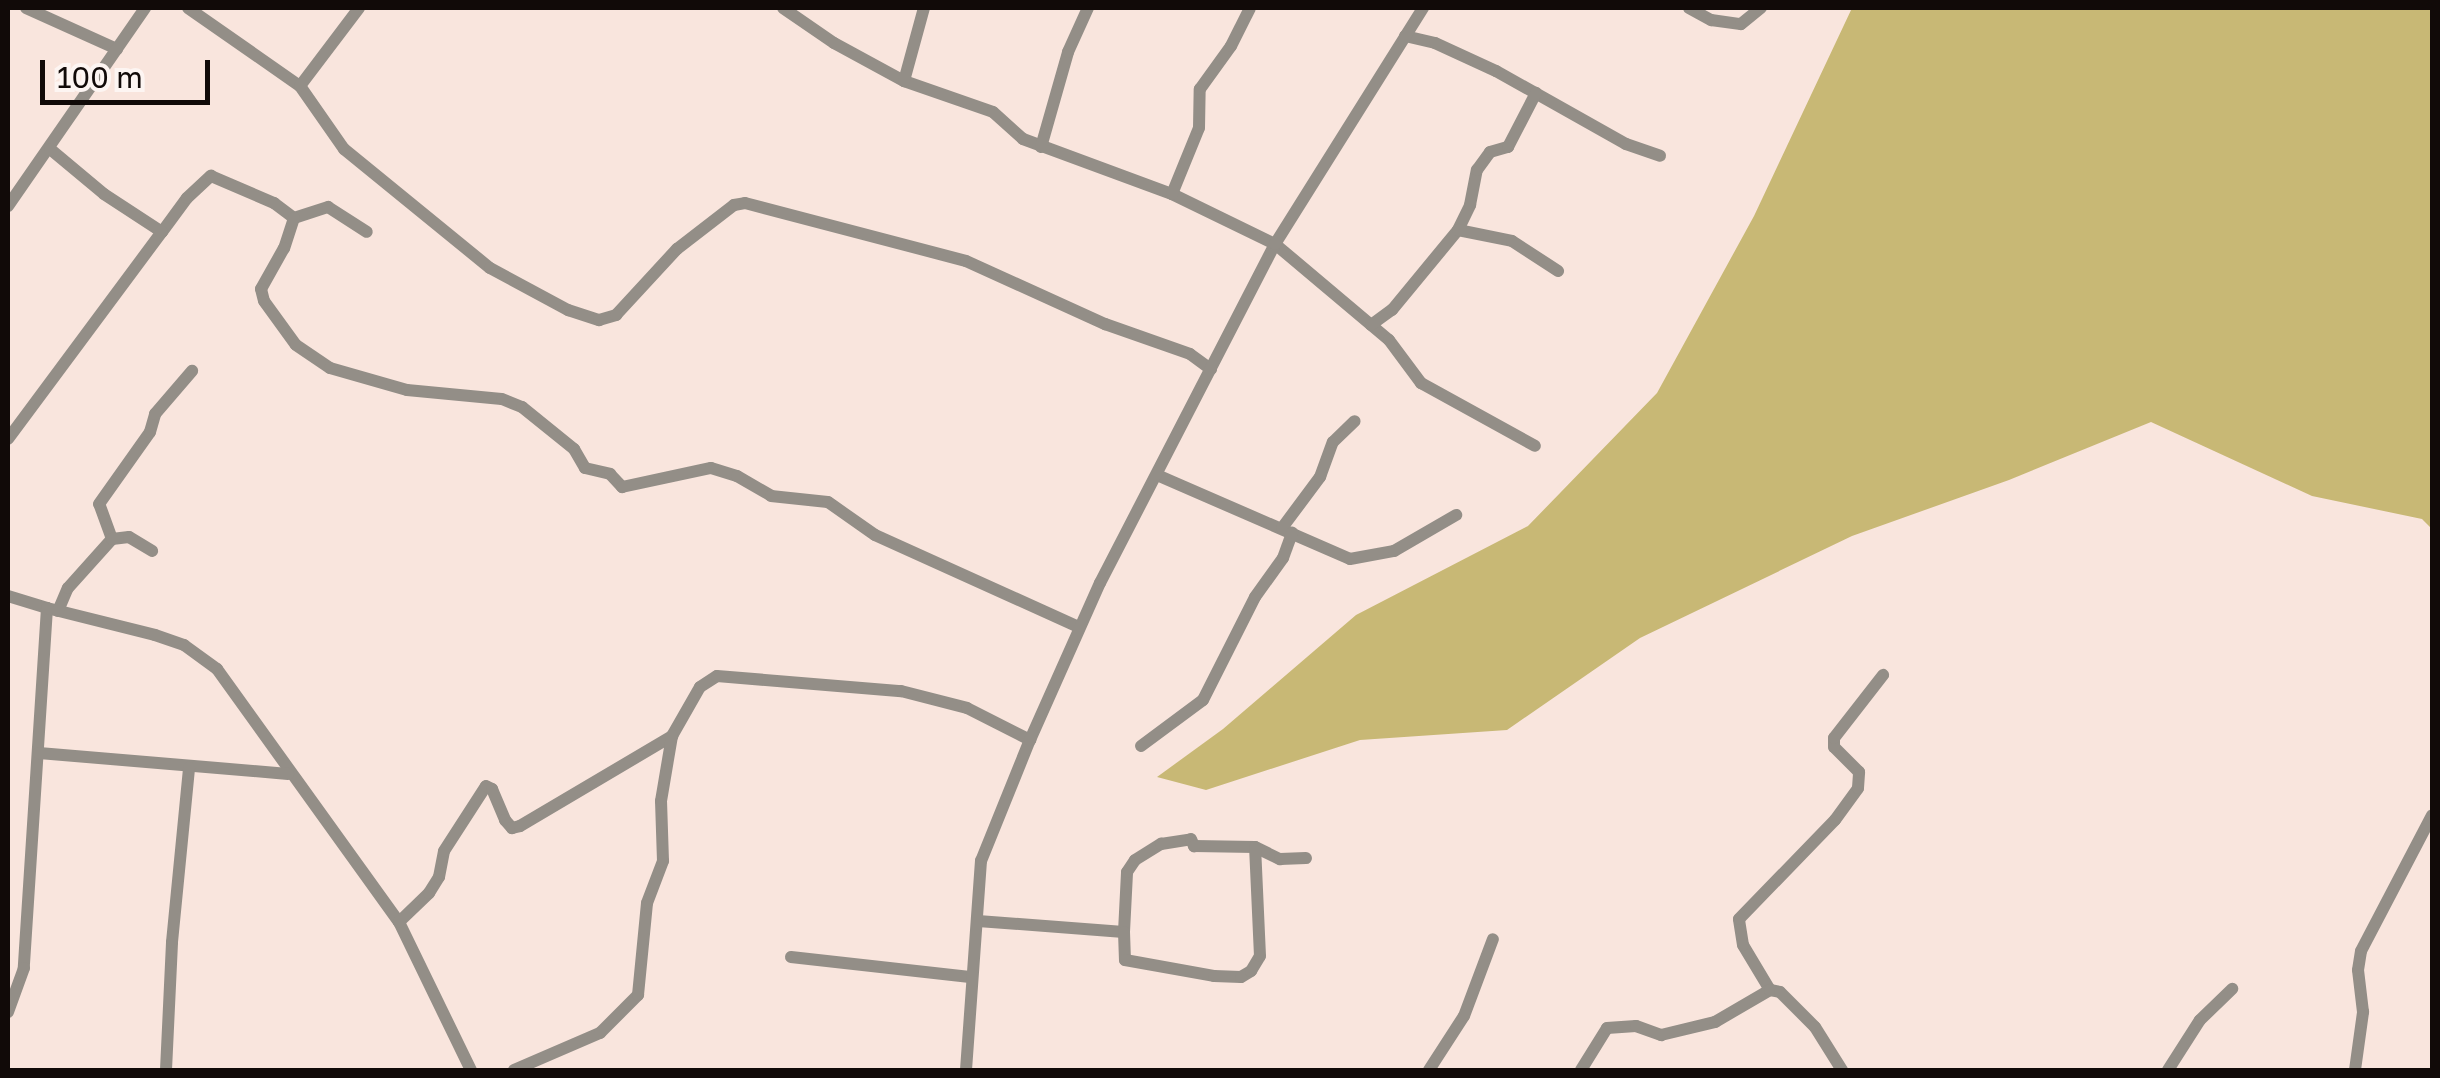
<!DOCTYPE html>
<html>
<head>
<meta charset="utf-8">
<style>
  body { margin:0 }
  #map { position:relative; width:2440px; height:1078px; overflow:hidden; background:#f9e5dd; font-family:"Golos Text",sans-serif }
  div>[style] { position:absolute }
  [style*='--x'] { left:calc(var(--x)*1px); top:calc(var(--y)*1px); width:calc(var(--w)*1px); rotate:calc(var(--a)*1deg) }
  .green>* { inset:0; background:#c8b875 }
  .minor>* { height:12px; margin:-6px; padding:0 6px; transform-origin:6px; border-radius:6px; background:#938e87 }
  span { translate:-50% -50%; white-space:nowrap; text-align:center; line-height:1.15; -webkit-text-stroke:9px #fdf5f2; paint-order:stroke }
  .frame { position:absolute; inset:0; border:10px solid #110a08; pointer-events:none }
  .scale { position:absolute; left:40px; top:60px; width:170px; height:45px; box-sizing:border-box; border:5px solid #110a08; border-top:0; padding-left:12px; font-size:30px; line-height:35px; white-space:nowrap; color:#110a08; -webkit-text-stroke:8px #fdf5f2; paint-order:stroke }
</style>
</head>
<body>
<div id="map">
  <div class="green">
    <i style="clip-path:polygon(1852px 8px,2432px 8px,2432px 529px,2422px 519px,2312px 496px,2151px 422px,2009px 480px,1852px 536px,1640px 638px,1507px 730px,1360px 740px,1206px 790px,1157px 777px,1223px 729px,1356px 615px,1528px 526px,1657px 393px,1754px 216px)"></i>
  </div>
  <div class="minor">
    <i style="--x:26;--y:8;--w:100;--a:24.3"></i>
    <i style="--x:188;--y:8;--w:136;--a:34.9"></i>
    <i style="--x:300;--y:86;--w:77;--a:55.1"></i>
    <i style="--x:344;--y:149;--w:188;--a:39.2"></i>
    <i style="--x:490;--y:268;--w:89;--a:28.3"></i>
    <i style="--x:568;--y:310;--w:33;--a:18"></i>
    <i style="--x:599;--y:320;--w:18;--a:-16"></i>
    <i style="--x:616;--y:315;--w:90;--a:-47.3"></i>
    <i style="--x:677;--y:249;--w:72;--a:-37.7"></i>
    <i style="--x:734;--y:205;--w:11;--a:-10"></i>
    <i style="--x:745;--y:203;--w:228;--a:14.7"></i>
    <i style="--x:966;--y:261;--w:153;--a:24.4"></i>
    <i style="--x:1105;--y:324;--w:90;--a:19.4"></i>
    <i style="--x:1190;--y:354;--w:26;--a:36"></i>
    <i style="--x:783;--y:8;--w:62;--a:34.5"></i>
    <i style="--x:834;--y:43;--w:80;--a:28.5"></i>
    <i style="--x:904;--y:81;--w:94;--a:19.2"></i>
    <i style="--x:993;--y:112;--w:40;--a:42"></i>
    <i style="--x:1023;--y:139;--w:159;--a:20.3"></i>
    <i style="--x:1172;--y:194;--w:114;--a:25.9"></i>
    <i style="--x:1275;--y:244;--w:149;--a:40.1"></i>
    <i style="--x:1389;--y:340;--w:54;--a:53.3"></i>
    <i style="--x:1421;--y:383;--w:130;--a:28.9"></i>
    <i style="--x:1689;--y:8;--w:25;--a:29"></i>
    <i style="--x:1711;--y:20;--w:30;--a:8"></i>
    <i style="--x:1741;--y:24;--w:26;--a:-39"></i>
    <i style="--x:1405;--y:36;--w:31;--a:13"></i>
    <i style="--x:1435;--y:43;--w:67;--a:24.7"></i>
    <i style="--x:1496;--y:71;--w:149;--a:29.3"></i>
    <i style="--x:1626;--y:144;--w:36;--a:19"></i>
    <i style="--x:904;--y:81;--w:76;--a:-74.7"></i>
    <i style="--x:300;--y:86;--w:98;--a:-52.9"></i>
    <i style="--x:1041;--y:147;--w:99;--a:-74.1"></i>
    <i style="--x:1068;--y:52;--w:48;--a:-65.6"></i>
    <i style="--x:1172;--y:194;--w:71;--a:-67.8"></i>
    <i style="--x:1199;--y:128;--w:39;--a:-89"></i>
    <i style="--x:1200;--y:89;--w:53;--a:-54.2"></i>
    <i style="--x:1231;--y:46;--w:42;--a:-63.4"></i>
    <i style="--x:8;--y:206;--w:241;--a:-55.3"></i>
    <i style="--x:294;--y:218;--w:36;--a:-18"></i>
    <i style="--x:328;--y:207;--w:46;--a:32.7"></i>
    <i style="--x:1458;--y:230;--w:28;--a:-64"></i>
    <i style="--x:1470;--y:205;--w:36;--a:-79"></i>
    <i style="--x:1477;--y:170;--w:22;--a:-54"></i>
    <i style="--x:1490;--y:152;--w:19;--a:-16"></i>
    <i style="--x:1508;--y:147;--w:61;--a:-62.6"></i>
    <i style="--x:162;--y:232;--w:42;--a:-53.7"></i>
    <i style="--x:187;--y:198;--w:33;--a:-43"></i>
    <i style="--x:211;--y:176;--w:69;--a:23.2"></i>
    <i style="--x:274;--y:203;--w:25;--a:37"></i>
    <i style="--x:294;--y:218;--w:32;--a:108"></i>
    <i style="--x:284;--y:248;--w:47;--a:119.3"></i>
    <i style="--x:261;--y:289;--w:12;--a:76"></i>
    <i style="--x:264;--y:301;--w:54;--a:54"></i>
    <i style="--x:296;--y:345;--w:41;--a:34.1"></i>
    <i style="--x:330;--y:368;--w:80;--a:15.9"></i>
    <i style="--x:407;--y:390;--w:95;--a:5.4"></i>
    <i style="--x:502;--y:399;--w:22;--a:22"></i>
    <i style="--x:522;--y:407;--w:67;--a:38.9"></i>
    <i style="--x:574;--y:449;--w:22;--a:60"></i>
    <i style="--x:585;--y:468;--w:26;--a:13"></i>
    <i style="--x:610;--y:474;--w:18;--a:47"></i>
    <i style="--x:622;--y:487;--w:91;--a:-12.1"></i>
    <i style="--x:711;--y:468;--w:27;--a:17"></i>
    <i style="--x:737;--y:476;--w:39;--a:30"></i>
    <i style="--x:771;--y:496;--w:57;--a:6"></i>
    <i style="--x:828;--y:502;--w:57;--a:35.1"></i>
    <i style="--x:875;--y:535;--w:224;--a:24.3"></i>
    <i style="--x:1371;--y:325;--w:26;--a:-36"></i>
    <i style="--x:1392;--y:310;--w:104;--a:-50.5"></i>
    <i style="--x:1458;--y:230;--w:55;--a:11.5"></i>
    <i style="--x:1512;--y:241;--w:55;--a:33.1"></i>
    <i style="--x:8;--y:439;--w:258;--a:-53.4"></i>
    <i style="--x:162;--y:232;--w:69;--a:-146.8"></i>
    <i style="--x:104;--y:194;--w:70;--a:-140.2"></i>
    <i style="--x:1157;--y:475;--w:210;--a:23.5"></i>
    <i style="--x:1350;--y:559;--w:45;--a:-10.3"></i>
    <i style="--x:1394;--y:551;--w:72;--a:-30.1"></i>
    <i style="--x:1282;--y:528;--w:64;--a:-53.3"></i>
    <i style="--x:1320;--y:477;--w:37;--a:-70"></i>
    <i style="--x:1333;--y:442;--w:30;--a:-44"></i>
    <i style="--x:112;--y:539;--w:37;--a:-110"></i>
    <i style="--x:99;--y:504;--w:88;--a:-54.7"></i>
    <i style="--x:150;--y:432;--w:19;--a:-74"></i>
    <i style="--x:155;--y:414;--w:57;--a:-49.3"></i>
    <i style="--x:8;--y:596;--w:41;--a:17.1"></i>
    <i style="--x:47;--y:608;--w:361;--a:93.7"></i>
    <i style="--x:24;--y:968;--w:47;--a:110"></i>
    <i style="--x:47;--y:608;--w:111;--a:14"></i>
    <i style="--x:155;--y:635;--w:31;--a:19"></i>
    <i style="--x:184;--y:645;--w:41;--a:36"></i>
    <i style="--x:217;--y:669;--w:312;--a:54.3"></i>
    <i style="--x:399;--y:922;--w:165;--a:64.1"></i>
    <i style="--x:58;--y:611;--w:25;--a:-67"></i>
    <i style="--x:68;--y:588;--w:66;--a:-48.1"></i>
    <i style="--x:112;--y:539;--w:17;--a:-7"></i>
    <i style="--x:129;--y:537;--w:27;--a:31"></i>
    <i style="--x:1141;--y:746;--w:77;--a:-36.6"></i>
    <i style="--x:1203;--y:700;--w:115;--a:-63.2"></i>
    <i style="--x:1255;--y:597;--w:48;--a:-54.3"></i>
    <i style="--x:1283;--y:558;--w:27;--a:-70"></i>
    <i style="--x:39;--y:753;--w:250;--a:4.8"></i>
    <i style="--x:978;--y:921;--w:146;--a:4.3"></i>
    <i style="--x:1124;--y:932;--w:60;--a:-87.1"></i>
    <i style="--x:1127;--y:872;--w:14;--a:-56"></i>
    <i style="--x:1135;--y:860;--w:31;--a:-32"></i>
    <i style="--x:1161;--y:844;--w:30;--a:-9"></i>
    <i style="--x:1191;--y:839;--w:8;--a:67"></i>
    <i style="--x:1194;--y:846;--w:61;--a:0.9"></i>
    <i style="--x:1255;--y:847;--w:28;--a:26"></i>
    <i style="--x:1280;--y:859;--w:26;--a:-2"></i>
    <i style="--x:399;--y:922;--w:42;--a:-44"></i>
    <i style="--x:429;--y:893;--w:19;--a:-58"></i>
    <i style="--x:439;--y:877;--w:26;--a:-79"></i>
    <i style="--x:444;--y:851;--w:77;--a:-57.1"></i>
    <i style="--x:486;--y:786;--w:7;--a:27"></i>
    <i style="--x:492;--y:789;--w:34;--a:67"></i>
    <i style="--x:505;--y:820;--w:11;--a:49"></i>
    <i style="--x:512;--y:828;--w:8;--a:-14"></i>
    <i style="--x:520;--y:826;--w:177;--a:-30.6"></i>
    <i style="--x:672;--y:736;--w:56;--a:-60.3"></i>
    <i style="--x:700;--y:687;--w:20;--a:-33"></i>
    <i style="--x:717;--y:676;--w:185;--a:4.7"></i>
    <i style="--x:901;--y:691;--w:68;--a:14.4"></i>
    <i style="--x:967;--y:708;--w:71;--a:26.9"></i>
    <i style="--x:1124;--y:932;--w:28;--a:88"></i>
    <i style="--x:1125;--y:960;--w:90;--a:10.2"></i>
    <i style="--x:1214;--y:976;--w:27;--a:2"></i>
    <i style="--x:1241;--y:977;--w:12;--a:-31"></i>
    <i style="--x:1251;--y:971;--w:17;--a:-59"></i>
    <i style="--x:1260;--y:956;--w:109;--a:-92.6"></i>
    <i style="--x:791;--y:957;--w:180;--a:6.4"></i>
    <i style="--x:1770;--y:990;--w:52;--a:-121"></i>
    <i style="--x:1743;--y:945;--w:26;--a:-99"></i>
    <i style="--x:1739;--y:919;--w:138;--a:-45.9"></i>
    <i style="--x:1835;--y:820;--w:39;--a:-54"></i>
    <i style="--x:1858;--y:788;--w:16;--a:-86"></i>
    <i style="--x:1859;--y:772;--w:35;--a:-135"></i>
    <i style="--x:1834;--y:747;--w:9;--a:-90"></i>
    <i style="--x:1834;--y:738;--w:80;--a:-52.1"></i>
    <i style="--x:166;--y:1070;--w:128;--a:-87.3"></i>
    <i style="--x:172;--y:942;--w:175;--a:-84.4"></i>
    <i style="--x:514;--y:1070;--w:94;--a:-23.3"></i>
    <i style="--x:600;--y:1033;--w:54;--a:-45"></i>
    <i style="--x:638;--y:995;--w:92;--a:-84.4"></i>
    <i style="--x:647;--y:903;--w:45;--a:-69.1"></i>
    <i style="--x:663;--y:861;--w:60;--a:-91.9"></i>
    <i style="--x:661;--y:801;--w:66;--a:-80.4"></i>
    <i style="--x:966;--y:1070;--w:210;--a:-85.9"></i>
    <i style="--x:981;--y:861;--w:131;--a:-68"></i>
    <i style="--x:1030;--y:740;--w:172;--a:-66"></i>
    <i style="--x:1100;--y:583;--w:382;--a:-62.7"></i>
    <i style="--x:1275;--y:244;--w:279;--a:-57.9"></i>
    <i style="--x:1429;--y:1070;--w:64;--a:-57.1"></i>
    <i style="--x:1464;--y:1016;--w:82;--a:-69.4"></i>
    <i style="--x:1581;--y:1070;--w:49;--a:-58.2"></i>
    <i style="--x:1607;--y:1028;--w:29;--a:-4"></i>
    <i style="--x:1636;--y:1026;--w:27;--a:20"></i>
    <i style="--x:1661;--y:1035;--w:56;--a:-13.5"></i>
    <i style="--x:1715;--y:1022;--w:64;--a:-30.2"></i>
    <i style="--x:1770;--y:990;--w:10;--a:11"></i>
    <i style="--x:1780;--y:992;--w:49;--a:45"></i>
    <i style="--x:1815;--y:1027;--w:51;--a:57.9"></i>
    <i style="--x:2168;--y:1070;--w:59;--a:-57.4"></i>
    <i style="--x:2200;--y:1020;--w:45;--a:-44.1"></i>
    <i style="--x:2355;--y:1070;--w:59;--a:-82.1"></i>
    <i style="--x:2363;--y:1012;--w:42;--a:-96.8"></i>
    <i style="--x:2358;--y:970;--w:19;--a:-81"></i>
    <i style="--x:2361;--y:951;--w:153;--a:-62.4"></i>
  </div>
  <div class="frame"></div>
  <div class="scale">100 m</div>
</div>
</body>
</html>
